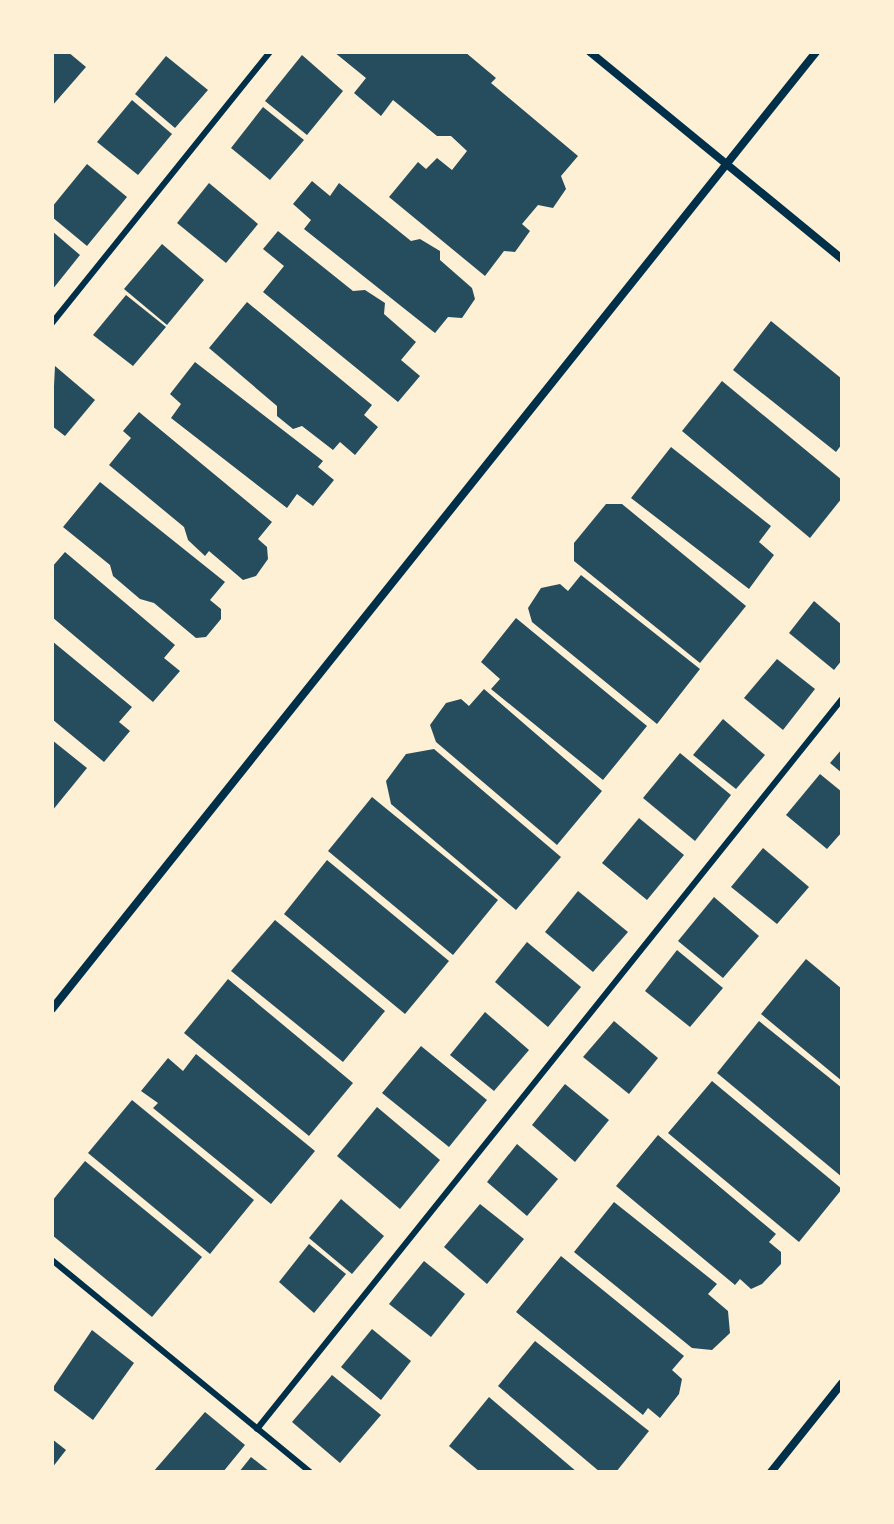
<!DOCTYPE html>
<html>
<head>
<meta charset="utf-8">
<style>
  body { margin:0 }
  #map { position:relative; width:894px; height:1524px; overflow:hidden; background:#fdf0d5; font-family:Rubik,sans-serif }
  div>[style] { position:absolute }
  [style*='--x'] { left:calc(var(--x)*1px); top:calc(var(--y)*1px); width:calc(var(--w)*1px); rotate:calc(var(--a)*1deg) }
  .building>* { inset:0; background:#264d5e }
  .service>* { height:6px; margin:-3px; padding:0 3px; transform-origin:3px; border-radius:3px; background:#003049 }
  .minor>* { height:8px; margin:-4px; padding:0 4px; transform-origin:4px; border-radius:4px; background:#003049 }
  span { translate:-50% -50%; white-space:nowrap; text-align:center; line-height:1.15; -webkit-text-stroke:6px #fdf0d5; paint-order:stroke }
  .frame { position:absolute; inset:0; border:54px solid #fdf0d5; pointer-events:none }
</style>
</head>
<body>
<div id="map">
  <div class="building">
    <i style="clip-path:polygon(52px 52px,68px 52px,86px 67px,52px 106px)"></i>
    <i style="clip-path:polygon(334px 52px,465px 52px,496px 78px,491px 83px,578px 156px,561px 176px,566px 189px,553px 208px,538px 205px,522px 224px,530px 231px,515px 252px,504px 251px,485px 276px,389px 197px,418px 162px,426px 169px,437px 158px,452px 170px,467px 151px,451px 136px,437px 136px,393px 100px,381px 116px,354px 93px,366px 78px)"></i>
    <i style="clip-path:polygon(302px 55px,343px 91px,307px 135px,265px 101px)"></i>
    <i style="clip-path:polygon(166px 56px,208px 90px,175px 128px,135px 94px)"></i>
    <i style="clip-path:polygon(132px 100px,172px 134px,138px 175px,97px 142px)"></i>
    <i style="clip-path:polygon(263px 107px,304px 140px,270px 180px,231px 148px)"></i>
    <i style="clip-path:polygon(87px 164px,127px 197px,87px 246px,52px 217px,52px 207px)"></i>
    <i style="clip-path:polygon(312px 181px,330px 196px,339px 183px,411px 241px,420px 239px,440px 251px,440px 260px,472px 288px,475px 299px,462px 318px,448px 317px,435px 333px,304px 229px,311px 220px,293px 204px)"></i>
    <i style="clip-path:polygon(209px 183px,258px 224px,226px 263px,177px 223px)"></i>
    <i style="clip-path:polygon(52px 231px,80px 255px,52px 290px)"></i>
    <i style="clip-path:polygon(278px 231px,353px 291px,365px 290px,385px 303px,384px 314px,416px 342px,401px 360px,420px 376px,398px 402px,263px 292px,284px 266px,263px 249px)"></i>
    <i style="clip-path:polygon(162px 244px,204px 280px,167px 325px,124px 289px)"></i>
    <i style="clip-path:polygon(126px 295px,166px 327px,133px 366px,93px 335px)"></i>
    <i style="clip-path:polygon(247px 302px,372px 405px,364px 415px,378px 427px,355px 455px,340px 442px,333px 450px,302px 426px,293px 429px,277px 416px,277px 406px,209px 348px)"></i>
    <i style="clip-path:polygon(771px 321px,842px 379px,842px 444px,836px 452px,733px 370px)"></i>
    <i style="clip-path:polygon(195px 362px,323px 461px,318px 467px,334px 480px,313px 506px,297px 494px,287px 508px,171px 418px,181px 404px,170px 394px)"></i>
    <i style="clip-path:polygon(55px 366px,95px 400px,65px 436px,52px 426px)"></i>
    <i style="clip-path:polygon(722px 381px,842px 480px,842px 498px,810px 538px,682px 431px)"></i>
    <i style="clip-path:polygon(139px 412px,272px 522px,258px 539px,267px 547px,268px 559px,256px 576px,243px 580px,209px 551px,205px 556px,188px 540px,184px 527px,109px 465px,131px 438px,123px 431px)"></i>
    <i style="clip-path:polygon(671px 447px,771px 526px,759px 542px,774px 555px,749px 589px,631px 498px)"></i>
    <i style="clip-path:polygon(100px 482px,225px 582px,210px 600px,221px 609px,221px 619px,206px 637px,196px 638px,154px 603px,140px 599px,113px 576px,110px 565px,63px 527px)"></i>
    <i style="clip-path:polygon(606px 504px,622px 504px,746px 606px,700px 663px,574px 561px,574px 543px)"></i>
    <i style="clip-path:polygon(65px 552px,175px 645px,164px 658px,180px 671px,153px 702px,52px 617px,52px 567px)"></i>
    <i style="clip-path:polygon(581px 575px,700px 669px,657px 724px,532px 622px,528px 608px,541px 588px,560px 584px,568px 591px)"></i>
    <i style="clip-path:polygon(814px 601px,842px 625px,842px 660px,834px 670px,789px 633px)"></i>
    <i style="clip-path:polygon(516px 618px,647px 726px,603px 780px,491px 689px,500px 679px,481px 662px)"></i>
    <i style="clip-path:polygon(52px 641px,132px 707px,119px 722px,130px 731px,104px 762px,52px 719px)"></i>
    <i style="clip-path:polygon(777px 659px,815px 689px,783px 730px,744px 698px)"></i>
    <i style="clip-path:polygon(484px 689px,602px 791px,557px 845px,436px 742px,430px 725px,446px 703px,461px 699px,469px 706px)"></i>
    <i style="clip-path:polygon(723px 719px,765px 755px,736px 789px,693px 755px)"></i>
    <i style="clip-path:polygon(52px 740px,87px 768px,52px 811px)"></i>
    <i style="clip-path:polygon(434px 749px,561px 857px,516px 910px,391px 804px,386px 781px,406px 754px)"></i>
    <i style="clip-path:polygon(842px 749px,842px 773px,830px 763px)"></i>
    <i style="clip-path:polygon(680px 753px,731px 795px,695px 841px,643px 798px)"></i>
    <i style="clip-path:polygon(820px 774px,842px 792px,842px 832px,827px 849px,786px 815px)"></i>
    <i style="clip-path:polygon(372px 797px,498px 900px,453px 955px,328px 851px)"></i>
    <i style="clip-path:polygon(639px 818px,684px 855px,647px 900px,602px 863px)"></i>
    <i style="clip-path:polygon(763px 848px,809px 887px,777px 924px,731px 887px)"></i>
    <i style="clip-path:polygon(327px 860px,449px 961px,405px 1014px,284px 914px)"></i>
    <i style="clip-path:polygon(578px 891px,628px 932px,593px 972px,545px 932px)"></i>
    <i style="clip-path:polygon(714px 897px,759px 936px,723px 978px,678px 941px)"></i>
    <i style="clip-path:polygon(275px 920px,385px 1011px,343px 1062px,231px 971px)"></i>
    <i style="clip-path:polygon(527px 942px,581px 987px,548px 1027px,495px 982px)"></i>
    <i style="clip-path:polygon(677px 950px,723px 988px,690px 1027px,645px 991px)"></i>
    <i style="clip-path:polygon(806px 959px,842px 989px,842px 1081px,761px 1014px)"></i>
    <i style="clip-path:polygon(228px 979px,353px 1083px,309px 1136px,184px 1033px)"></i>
    <i style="clip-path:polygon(485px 1012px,529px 1050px,494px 1091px,450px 1055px)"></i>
    <i style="clip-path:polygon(614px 1021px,658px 1058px,629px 1094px,583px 1057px)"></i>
    <i style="clip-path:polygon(759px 1021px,842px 1088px,842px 1177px,717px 1073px)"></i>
    <i style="clip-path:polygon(421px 1046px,487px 1100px,449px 1147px,382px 1093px)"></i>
    <i style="clip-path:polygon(196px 1054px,315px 1151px,271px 1204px,153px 1108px,158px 1103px,141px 1091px,168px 1058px,183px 1071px)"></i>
    <i style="clip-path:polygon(712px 1081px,842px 1189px,799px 1242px,668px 1133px)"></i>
    <i style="clip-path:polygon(565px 1084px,609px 1120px,575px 1162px,532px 1125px)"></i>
    <i style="clip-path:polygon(132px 1100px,254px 1200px,210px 1254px,88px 1153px)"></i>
    <i style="clip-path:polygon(377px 1107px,440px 1160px,400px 1209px,337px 1156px)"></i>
    <i style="clip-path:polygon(658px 1135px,776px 1234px,769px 1242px,781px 1252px,781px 1264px,762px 1284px,751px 1289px,740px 1279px,735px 1285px,616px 1186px)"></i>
    <i style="clip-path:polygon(517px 1144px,558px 1179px,527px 1216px,487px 1182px)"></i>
    <i style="clip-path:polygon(85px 1161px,202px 1257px,152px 1317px,52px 1235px,52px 1201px)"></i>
    <i style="clip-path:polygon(341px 1199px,384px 1236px,352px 1274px,309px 1238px)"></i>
    <i style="clip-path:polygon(614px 1202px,717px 1284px,708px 1294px,728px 1311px,730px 1333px,712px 1350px,692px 1348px,574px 1252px)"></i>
    <i style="clip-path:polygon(480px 1204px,524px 1239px,487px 1284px,444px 1247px)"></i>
    <i style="clip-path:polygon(309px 1244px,346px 1274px,314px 1313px,279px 1282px)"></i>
    <i style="clip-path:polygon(561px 1256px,684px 1356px,672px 1370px,682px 1379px,679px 1394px,660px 1418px,648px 1408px,643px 1415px,516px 1312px)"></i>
    <i style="clip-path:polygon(424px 1261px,465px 1294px,431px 1337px,389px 1304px)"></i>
    <i style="clip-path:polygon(372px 1329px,411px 1361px,381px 1400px,341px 1367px)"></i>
    <i style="clip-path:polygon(92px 1330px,134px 1363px,93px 1420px,52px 1389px)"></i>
    <i style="clip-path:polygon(535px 1341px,649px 1431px,616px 1472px,600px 1472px,498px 1386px)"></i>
    <i style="clip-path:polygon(332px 1375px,381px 1415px,340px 1463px,292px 1422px)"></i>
    <i style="clip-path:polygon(489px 1397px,577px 1472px,480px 1472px,449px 1446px)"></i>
    <i style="clip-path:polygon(205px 1412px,245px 1445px,223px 1472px,153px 1472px)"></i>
    <i style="clip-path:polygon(52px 1439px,66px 1450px,52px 1468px)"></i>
    <i style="clip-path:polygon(251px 1457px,270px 1472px,239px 1472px)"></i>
  </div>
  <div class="service">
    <i style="--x:52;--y:323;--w:348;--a:-51.2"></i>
    <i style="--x:52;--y:1260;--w:334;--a:39.4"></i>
    <i style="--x:257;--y:1429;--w:935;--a:-51.29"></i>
  </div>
  <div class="minor">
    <i style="--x:590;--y:52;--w:326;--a:39.4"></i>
    <i style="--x:52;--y:1009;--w:1225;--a:-51.4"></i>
    <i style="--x:771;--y:1472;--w:114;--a:-51.4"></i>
  </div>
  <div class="frame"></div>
</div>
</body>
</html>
